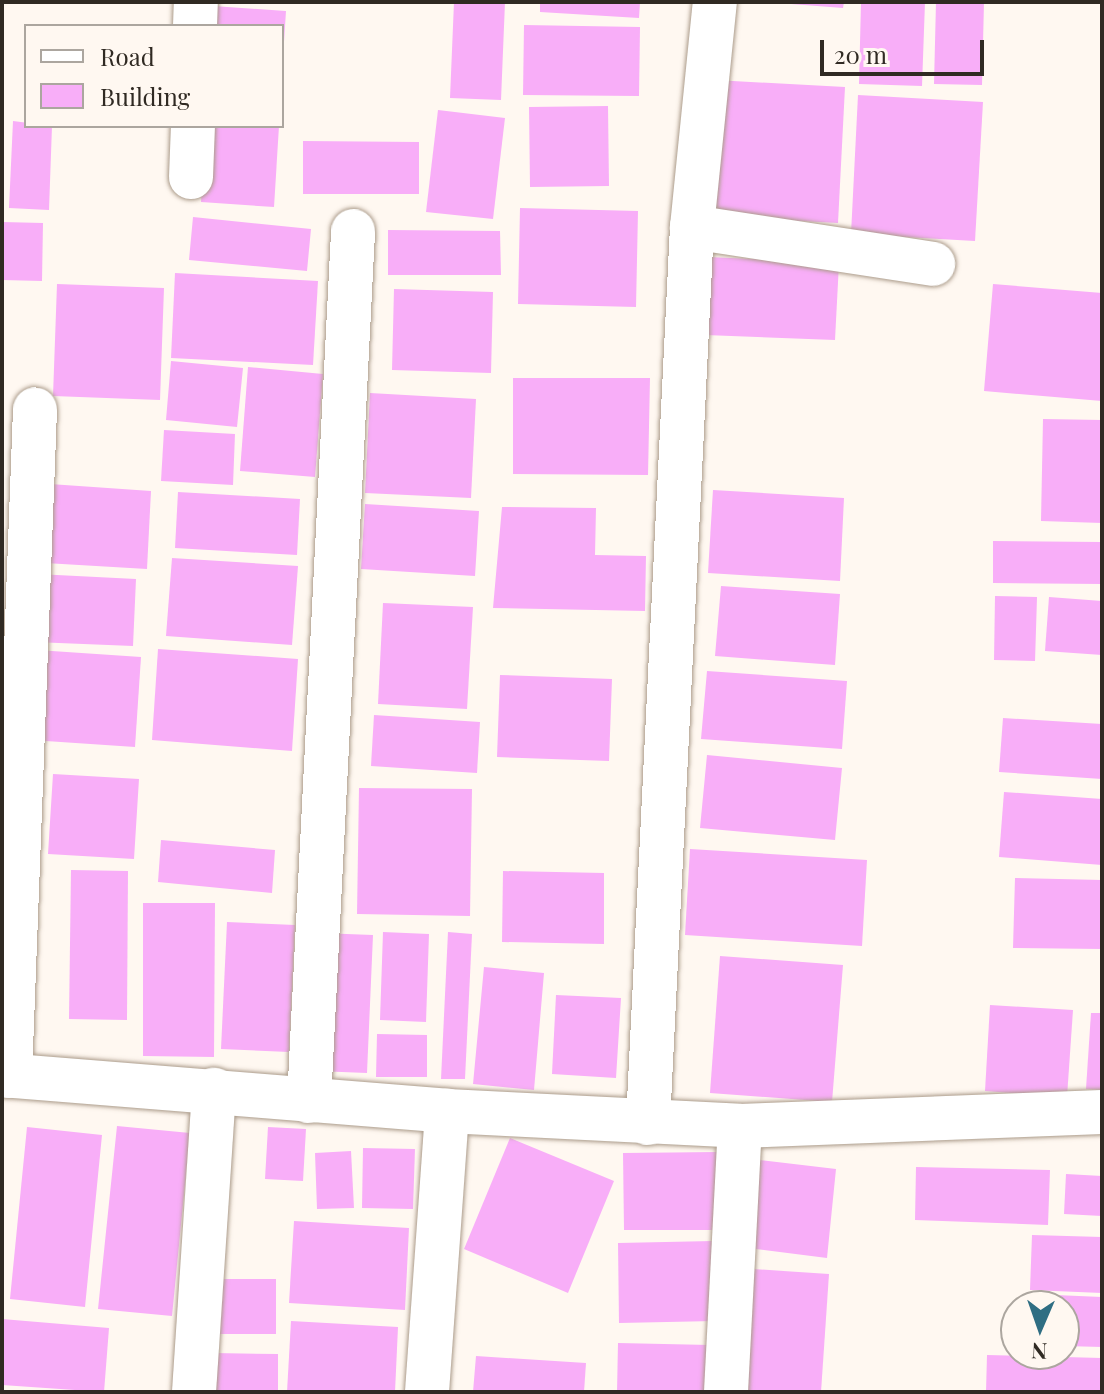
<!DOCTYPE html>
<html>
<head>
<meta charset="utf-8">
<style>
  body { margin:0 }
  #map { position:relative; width:1104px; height:1394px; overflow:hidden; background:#fff8f1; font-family:"Playfair Display",serif }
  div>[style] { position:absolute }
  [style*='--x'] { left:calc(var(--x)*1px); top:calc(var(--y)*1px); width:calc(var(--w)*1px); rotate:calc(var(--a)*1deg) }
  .building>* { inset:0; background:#f8aef8 }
  .roads { filter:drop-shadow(0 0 2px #ac9c8b) drop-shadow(0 0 2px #ac9c8b) }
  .minor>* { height:44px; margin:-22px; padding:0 22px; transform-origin:22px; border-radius:22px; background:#fff }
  span { translate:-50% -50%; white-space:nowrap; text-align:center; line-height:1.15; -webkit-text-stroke:7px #fff8f1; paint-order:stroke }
  .frame { position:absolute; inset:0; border:4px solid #302a23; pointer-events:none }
  .legend { position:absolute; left:24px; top:24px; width:260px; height:104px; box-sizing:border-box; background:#fff8f1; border:2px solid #aca69f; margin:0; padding:10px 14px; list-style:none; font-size:24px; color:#302a23 }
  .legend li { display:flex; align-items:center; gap:16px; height:40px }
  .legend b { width:40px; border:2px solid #aca69f }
  .north { position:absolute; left:1000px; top:1290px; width:80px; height:80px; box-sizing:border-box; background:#fff8f1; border:2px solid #aca69f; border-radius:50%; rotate:182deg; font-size:22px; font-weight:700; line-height:32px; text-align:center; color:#302a23 }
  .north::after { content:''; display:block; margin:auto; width:28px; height:36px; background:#2f6e83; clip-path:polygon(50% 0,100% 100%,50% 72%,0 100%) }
  .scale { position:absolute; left:820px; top:40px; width:164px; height:36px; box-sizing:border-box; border:4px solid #302a23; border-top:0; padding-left:10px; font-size:24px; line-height:28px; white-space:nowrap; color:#302a23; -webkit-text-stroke:6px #fff8f1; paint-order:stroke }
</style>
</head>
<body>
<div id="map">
  <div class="building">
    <i style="clip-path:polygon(454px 2px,505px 2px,501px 100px,450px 98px)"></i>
    <i style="clip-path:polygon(540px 2px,640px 2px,639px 18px,540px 12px)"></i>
    <i style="clip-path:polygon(765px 2px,844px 2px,843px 8px)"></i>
    <i style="clip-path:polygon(861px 2px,925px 2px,922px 86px,859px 84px)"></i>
    <i style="clip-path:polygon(936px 2px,984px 2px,982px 85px,934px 84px)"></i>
    <i style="clip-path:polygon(213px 6px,286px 11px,284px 42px,282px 26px,212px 26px)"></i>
    <i style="clip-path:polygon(524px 25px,640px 27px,639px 96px,523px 95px)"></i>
    <i style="clip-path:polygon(715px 80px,845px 87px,838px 223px,707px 216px)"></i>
    <i style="clip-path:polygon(858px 95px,983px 102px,975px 241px,851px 234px)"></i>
    <i style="clip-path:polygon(608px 106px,609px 186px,530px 187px,529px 107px)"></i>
    <i style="clip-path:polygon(438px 110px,505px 118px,493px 219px,426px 212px)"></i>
    <i style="clip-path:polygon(13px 121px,52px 126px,49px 210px,9px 208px)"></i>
    <i style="clip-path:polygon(205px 126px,279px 126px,274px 207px,201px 202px)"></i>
    <i style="clip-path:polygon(303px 141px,419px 142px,419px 194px,303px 194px)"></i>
    <i style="clip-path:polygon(520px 208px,638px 211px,636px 307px,518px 304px)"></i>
    <i style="clip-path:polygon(193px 217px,311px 229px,307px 271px,189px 260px)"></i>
    <i style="clip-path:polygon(2px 222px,43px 223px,42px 281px,2px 280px)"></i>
    <i style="clip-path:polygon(388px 230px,500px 231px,501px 275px,388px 275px)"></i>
    <i style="clip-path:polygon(708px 257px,839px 263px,835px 340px,705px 335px)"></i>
    <i style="clip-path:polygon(175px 273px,318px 281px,313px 365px,171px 358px)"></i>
    <i style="clip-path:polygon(57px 284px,164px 288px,160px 400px,53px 396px)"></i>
    <i style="clip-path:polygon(993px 284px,1102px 293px,1102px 401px,984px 391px)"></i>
    <i style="clip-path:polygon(394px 289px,493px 292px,491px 373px,392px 370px)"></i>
    <i style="clip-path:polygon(171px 361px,243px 368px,237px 427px,166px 420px)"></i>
    <i style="clip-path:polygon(248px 367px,323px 374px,315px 477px,240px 471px)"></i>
    <i style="clip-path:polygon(513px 378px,650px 378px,648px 475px,513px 474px)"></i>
    <i style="clip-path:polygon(370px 393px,476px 399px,471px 498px,365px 493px)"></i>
    <i style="clip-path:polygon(1043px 419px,1102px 420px,1102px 523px,1041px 521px)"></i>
    <i style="clip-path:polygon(164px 430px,235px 434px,233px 485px,161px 481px)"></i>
    <i style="clip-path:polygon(50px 484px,151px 491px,147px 569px,45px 563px)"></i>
    <i style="clip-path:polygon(713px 490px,844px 498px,840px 581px,708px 573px)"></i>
    <i style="clip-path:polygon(178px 492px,300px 499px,297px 555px,175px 548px)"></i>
    <i style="clip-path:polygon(365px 504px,479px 511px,475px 576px,361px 569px)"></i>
    <i style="clip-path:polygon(502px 507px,596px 508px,595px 555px,646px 556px,645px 611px,493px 608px)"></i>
    <i style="clip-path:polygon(993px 541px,1102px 542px,1102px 584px,993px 583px)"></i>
    <i style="clip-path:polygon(172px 558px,298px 566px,292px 645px,166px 636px)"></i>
    <i style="clip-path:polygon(37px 574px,136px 579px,133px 646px,34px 642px)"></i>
    <i style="clip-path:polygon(721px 586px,840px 594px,835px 665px,715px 656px)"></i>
    <i style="clip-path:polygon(995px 596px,1037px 597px,1035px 661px,994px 660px)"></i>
    <i style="clip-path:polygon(1049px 597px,1102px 601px,1102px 655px,1045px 651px)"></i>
    <i style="clip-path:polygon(383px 603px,473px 607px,467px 709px,378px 704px)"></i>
    <i style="clip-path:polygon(158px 649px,298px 659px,292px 751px,152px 740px)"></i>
    <i style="clip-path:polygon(37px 650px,141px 657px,135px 747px,31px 740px)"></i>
    <i style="clip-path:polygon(707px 671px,847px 681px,842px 749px,701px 739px)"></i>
    <i style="clip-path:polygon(500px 675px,612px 679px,609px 761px,497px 757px)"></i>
    <i style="clip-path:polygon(374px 715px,480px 722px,477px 773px,371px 766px)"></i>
    <i style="clip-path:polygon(1003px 718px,1102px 724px,1102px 779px,999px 772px)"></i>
    <i style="clip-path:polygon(707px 755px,842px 768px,835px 840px,700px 828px)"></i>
    <i style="clip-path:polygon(53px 774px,139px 779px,134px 859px,48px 854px)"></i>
    <i style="clip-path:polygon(359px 788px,472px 789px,470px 916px,357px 914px)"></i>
    <i style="clip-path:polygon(1004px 792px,1102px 799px,1102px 865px,999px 857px)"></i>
    <i style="clip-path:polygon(161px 840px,275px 850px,272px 893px,158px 882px)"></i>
    <i style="clip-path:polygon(690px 849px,867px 860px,862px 946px,685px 935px)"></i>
    <i style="clip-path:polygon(71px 870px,128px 871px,127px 1020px,69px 1019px)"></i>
    <i style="clip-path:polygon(503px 871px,604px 873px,604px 944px,502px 942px)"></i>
    <i style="clip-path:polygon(1015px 878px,1102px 880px,1102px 949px,1013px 948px)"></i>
    <i style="clip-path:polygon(143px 903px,215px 903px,214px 1057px,143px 1056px)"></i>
    <i style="clip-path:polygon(227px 922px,295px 925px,289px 1052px,221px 1049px)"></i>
    <i style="clip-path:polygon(383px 932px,429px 934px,426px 1022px,380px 1020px)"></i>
    <i style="clip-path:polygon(448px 932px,472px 934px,465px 1079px,441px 1079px)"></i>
    <i style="clip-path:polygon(320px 933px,373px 935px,367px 1073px,316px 1071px)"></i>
    <i style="clip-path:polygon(720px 956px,843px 965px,832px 1102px,710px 1093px)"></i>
    <i style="clip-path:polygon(484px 967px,544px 973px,534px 1090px,473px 1084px)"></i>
    <i style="clip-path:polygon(556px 995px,621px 998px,616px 1078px,552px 1074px)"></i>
    <i style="clip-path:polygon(990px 1005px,1073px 1010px,1067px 1097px,985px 1091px)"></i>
    <i style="clip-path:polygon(1091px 1013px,1102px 1013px,1102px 1090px,1086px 1089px)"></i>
    <i style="clip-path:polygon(377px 1034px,427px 1035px,427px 1077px,376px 1077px)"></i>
    <i style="clip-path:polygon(117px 1126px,190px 1133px,172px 1316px,98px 1309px)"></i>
    <i style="clip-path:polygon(27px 1127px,102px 1135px,85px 1307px,10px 1299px)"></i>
    <i style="clip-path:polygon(268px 1127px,306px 1129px,303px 1181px,265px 1179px)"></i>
    <i style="clip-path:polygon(510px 1138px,614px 1181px,568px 1293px,464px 1249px)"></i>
    <i style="clip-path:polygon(363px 1148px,415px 1149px,413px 1209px,362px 1208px)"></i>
    <i style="clip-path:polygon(351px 1151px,354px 1208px,317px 1209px,315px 1153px)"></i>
    <i style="clip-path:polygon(718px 1152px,718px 1230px,624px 1230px,623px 1153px)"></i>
    <i style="clip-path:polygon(759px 1160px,836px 1169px,827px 1258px,748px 1248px)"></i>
    <i style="clip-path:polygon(916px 1167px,1050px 1170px,1048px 1225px,915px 1220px)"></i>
    <i style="clip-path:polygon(1066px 1174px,1102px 1176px,1102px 1216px,1064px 1214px)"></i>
    <i style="clip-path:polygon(294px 1221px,409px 1228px,405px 1310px,289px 1303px)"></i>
    <i style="clip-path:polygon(1032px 1235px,1102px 1237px,1102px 1293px,1030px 1290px)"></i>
    <i style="clip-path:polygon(713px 1241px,715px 1321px,619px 1323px,618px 1243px)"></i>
    <i style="clip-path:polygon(738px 1268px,829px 1274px,821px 1392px,730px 1392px)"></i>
    <i style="clip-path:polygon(215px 1279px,276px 1279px,276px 1334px,215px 1334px)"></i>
    <i style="clip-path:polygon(1032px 1294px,1102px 1297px,1102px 1347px,1064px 1346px,1064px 1306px,1031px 1306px)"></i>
    <i style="clip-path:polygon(2px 1319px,109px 1328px,104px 1392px,2px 1385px)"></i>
    <i style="clip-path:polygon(291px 1321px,398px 1327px,395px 1392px,287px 1392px)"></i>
    <i style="clip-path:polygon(618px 1343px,710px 1345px,710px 1392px,617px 1392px)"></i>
    <i style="clip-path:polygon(213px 1353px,278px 1354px,278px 1392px,212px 1392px)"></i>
    <i style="clip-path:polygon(987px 1355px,1102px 1358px,1102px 1392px,986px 1392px)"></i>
    <i style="clip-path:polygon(476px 1356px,586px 1363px,584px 1392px,473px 1392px)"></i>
  </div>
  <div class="roads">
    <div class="minor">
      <i style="--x:195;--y:26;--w:24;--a:-88"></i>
      <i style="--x:191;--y:177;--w:51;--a:-87.8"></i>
      <i style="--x:692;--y:227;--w:244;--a:8.7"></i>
      <i style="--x:2;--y:1075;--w:446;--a:4.6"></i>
      <i style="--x:447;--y:1111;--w:293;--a:2.9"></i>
      <i style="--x:740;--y:1126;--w:362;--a:-2.2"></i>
      <i style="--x:10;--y:1076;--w:667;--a:-87.85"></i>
      <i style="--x:309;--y:1101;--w:871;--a:-87.1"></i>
      <i style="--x:648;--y:1123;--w:897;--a:-87.19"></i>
      <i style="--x:692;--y:227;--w:226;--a:-84.2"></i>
      <i style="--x:194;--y:1392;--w:303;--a:-86.2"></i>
      <i style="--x:427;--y:1392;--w:282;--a:-85.9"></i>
      <i style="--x:726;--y:1392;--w:266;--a:-87"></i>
    </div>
  </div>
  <div class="frame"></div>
  <ul class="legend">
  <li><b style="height:10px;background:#fff"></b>Road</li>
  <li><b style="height:22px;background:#f8aef8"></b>Building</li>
  </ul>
  <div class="north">N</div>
  <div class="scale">20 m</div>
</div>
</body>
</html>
